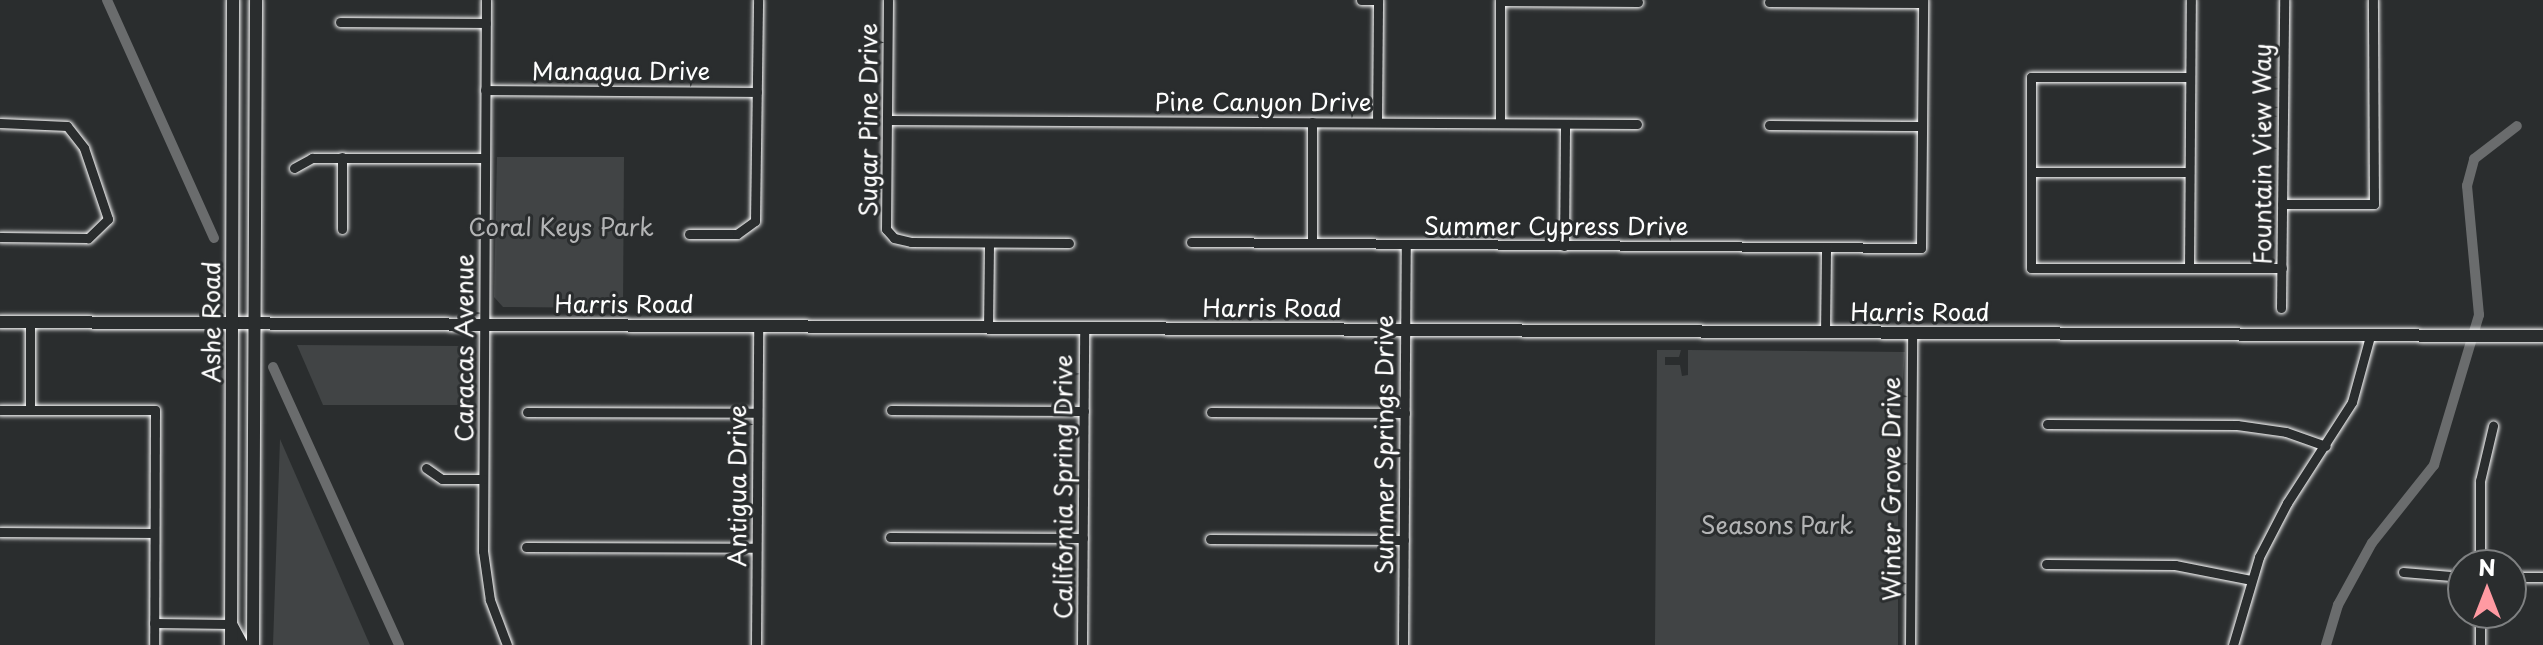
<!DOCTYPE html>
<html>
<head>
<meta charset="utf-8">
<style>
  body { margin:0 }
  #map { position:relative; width:2543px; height:645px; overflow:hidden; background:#2a2d2e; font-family:"Playpen Sans",sans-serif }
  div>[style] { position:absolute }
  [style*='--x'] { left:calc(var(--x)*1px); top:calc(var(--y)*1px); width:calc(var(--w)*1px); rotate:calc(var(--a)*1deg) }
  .green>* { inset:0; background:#414445 }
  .canal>* { height:10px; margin:-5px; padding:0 5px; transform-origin:5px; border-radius:5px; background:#6a6c6d }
  .roads { filter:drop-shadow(0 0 2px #fff) drop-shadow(0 0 2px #fff) }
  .minor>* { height:9px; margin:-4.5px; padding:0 4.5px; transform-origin:4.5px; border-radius:4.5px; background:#2a2d2e }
  .tertiary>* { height:12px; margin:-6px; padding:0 6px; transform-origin:6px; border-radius:6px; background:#2a2d2e }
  span { translate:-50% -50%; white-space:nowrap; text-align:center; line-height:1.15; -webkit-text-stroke:6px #2a2d2e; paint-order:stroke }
  .street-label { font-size:24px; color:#fff }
  .park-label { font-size:24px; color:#b3b4b5 }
  .north { position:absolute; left:2447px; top:549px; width:80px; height:80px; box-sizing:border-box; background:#2a2d2e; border:2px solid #7f8182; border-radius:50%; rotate:0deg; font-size:22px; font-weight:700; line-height:32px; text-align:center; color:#fff }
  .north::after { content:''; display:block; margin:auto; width:28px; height:36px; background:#ff9aa2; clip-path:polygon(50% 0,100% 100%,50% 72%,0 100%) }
</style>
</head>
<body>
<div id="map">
  <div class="green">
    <i style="clip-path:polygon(497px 157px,624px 157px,623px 308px,503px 307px,494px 297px)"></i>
    <i style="clip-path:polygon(297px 345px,462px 346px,469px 351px,470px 405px,323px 405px)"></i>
    <i style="clip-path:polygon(1657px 350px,1681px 350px,1679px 357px,1665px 357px,1665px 365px,1680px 365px,1682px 376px,1688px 375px,1688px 350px,1905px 352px,1898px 443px,1898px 645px,1655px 645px)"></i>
    <i style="clip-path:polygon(280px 439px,370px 645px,273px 645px)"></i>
  </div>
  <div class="canal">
    <i style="--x:107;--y:0;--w:261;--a:65.8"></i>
    <i style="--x:273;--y:367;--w:305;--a:65.6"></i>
    <i style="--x:2326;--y:645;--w:42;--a:-73.3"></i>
    <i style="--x:2338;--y:605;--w:71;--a:-61.3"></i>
    <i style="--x:2372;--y:543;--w:100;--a:-51.5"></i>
    <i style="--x:2434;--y:465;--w:157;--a:-73.3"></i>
    <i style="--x:2479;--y:315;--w:130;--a:-95.3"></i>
    <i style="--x:2467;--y:186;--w:28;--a:-75"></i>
    <i style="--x:2474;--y:159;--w:54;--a:-37.5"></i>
  </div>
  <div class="roads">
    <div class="minor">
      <i style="--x:486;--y:0;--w:551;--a:90.31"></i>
      <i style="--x:483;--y:551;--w:49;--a:81.9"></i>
      <i style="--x:490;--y:600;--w:48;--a:69.3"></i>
      <i style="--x:888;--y:0;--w:229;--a:90.5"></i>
      <i style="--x:886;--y:229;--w:12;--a:48"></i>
      <i style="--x:894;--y:238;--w:17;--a:13"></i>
      <i style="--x:911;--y:242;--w:158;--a:0.4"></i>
      <i style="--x:1361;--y:0;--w:17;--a:0"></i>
      <i style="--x:1500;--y:1;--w:138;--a:0.4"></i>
      <i style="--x:1769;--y:2;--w:154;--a:0.4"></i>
      <i style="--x:340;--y:22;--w:146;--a:0.4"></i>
      <i style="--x:2189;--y:77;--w:158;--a:180"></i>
      <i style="--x:2031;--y:77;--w:191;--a:90"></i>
      <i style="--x:2031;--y:268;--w:251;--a:0"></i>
      <i style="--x:485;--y:90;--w:272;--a:0.4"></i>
      <i style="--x:888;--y:120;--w:749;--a:0.31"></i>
      <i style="--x:1312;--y:122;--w:120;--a:90"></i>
      <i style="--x:1377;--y:122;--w:122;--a:-89.5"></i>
      <i style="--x:0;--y:123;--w:67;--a:2.6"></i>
      <i style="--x:67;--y:126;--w:28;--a:52"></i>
      <i style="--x:84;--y:148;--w:75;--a:71.3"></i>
      <i style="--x:108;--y:219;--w:28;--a:136"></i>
      <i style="--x:88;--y:238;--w:88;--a:-179.3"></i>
      <i style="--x:1500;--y:123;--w:123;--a:-90"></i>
      <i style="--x:1769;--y:125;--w:153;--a:0.4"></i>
      <i style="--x:294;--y:168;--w:21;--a:-29"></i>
      <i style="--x:312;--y:158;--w:173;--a:0"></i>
      <i style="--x:2031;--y:172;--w:158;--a:0"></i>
      <i style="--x:2282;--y:204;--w:92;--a:0"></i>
      <i style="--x:2374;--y:204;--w:204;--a:-90.3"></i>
      <i style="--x:342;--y:229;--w:72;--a:-90"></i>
      <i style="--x:689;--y:234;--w:48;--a:0"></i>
      <i style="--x:737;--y:234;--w:22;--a:-36"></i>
      <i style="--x:755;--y:221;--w:221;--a:-89.2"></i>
      <i style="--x:1191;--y:242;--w:730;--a:0.47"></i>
      <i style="--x:1921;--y:248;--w:248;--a:-89.5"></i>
      <i style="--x:1564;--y:246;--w:122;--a:-89.5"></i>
      <i style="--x:2189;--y:268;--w:268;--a:-89.6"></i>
      <i style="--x:2281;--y:308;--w:308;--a:-89.4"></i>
      <i style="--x:988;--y:328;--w:85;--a:-89.3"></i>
      <i style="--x:1825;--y:333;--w:85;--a:-89.3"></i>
      <i style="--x:0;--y:410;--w:155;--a:0"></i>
      <i style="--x:155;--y:410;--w:235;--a:90.2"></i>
      <i style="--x:30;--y:410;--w:88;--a:-90"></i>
      <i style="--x:891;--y:410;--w:193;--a:0.3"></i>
      <i style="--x:527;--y:412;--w:230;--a:0.2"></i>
      <i style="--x:1211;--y:412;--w:194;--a:0.3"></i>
      <i style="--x:2047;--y:424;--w:190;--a:0.3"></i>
      <i style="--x:2237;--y:425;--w:49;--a:8.1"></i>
      <i style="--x:2286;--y:432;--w:42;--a:19.3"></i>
      <i style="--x:426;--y:468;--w:19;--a:35"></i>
      <i style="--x:442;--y:479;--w:41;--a:0"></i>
      <i style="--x:0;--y:532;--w:154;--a:0.4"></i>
      <i style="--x:890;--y:537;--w:193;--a:0.3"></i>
      <i style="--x:1210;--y:539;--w:194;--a:0.3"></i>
      <i style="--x:526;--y:547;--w:230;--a:0.2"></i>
      <i style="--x:2046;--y:564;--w:129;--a:0.4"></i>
      <i style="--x:2175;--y:565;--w:77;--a:11.2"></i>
      <i style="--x:2480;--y:565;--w:84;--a:-90"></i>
      <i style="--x:2480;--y:481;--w:57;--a:-76.7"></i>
      <i style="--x:2403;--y:572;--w:60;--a:4.8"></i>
      <i style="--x:2511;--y:577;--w:32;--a:0"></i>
      <i style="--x:2480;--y:613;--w:32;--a:90"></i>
      <i style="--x:154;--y:623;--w:77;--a:0.7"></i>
      <i style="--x:756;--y:645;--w:319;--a:-89.6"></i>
      <i style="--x:1082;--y:645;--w:317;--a:-89.6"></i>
      <i style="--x:1403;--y:645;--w:400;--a:-89.6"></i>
      <i style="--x:1910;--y:645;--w:312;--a:-89.6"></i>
      <i style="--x:2233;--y:645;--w:92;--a:-73.5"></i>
      <i style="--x:2259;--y:557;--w:61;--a:-62.6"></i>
      <i style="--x:2287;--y:503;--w:120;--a:-57.2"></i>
      <i style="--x:2352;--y:402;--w:68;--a:-74.7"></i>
    </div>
    <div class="tertiary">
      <i style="--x:0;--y:322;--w:2543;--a:0.32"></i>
      <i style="--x:231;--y:624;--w:24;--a:62"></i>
      <i style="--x:231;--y:645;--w:645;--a:-89.82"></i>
      <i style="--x:253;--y:645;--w:645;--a:-89.73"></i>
    </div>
  </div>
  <div class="street-label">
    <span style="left:621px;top:71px">Managua Drive</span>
    <span style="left:1263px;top:102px">Pine Canyon Drive</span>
    <span style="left:868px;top:120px;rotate:-90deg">Sugar Pine Drive</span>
    <span style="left:2262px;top:154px;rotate:-90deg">Fountain View Way</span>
    <span style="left:1556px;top:226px">Summer Cypress Drive</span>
    <span style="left:624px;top:304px">Harris Road</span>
    <span style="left:1272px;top:308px">Harris Road</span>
    <span style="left:1920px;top:312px">Harris Road</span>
    <span style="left:211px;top:322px;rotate:-90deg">Ashe Road</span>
    <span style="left:464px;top:348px;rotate:-90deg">Caracas Avenue</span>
    <span style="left:1384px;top:445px;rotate:-90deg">Summer Springs Drive</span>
    <span style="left:737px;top:486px;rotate:-90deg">Antigua Drive</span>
    <span style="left:1063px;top:487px;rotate:-90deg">California Spring Drive</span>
    <span style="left:1891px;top:489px;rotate:-90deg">Winter Grove Drive</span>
  </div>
  <div class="park-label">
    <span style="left:561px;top:227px">Coral Keys Park</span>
    <span style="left:1777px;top:525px">Seasons Park</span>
  </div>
  <div class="north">N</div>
</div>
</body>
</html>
